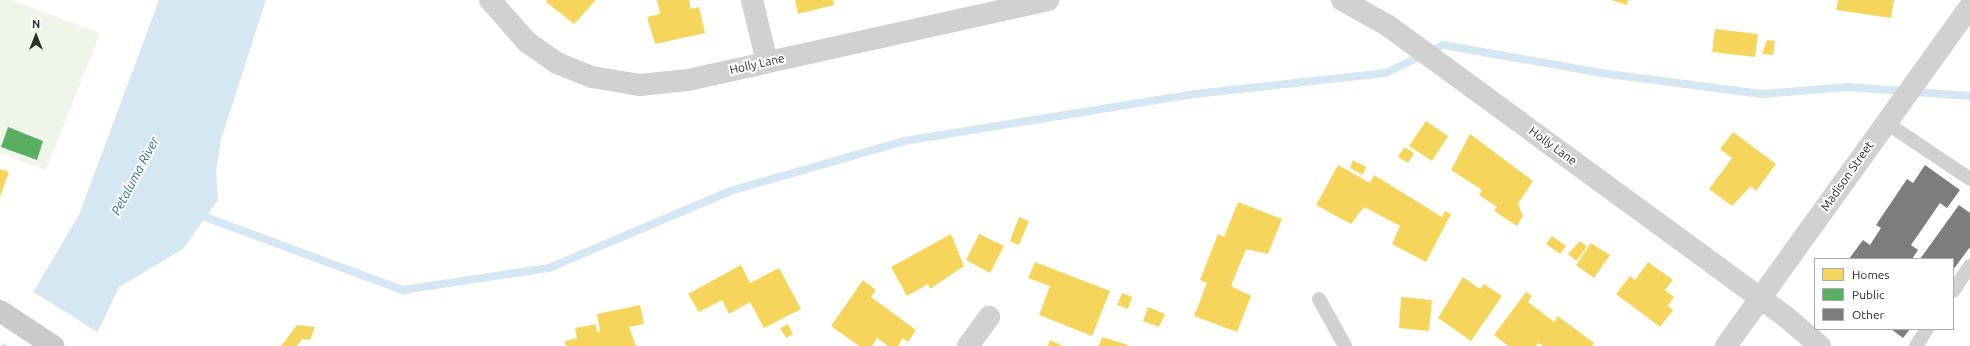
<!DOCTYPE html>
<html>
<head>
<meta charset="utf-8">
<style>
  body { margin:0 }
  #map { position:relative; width:1970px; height:346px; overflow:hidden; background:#fff; font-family:Ubuntu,sans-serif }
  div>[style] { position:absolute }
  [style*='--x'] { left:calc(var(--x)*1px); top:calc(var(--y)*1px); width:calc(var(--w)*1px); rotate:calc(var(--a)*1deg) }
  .green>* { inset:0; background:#eff5e9 }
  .water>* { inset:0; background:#d4e7f3 }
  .pier>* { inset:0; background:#fff }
  .homes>* { inset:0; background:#f6d55c }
  .public>* { inset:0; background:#5aae61 }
  .stream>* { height:8px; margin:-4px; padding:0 4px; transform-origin:4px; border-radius:4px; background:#d4e7f3 }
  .building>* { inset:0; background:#7d7d7d }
  .service>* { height:14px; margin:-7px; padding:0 7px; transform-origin:7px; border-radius:7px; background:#d1d1d1 }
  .minor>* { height:22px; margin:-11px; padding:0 11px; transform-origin:11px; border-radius:11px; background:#d1d1d1 }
  .secondary>* { height:22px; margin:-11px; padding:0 11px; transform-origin:11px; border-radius:11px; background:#cacaca }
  span { translate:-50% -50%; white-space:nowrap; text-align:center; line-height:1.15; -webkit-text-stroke:4px #fff; paint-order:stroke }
  .street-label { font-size:12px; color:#2c2c2c }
  .water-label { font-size:13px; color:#346f94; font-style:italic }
  .legend { position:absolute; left:1814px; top:258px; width:140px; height:72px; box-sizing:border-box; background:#fff; border:1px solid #ababab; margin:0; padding:5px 7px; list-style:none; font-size:12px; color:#2c2c2c }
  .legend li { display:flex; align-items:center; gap:8px; height:20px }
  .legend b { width:20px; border:1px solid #ababab }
  .north { position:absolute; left:16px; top:16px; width:40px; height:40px; -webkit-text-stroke:3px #fff; paint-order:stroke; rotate:0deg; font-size:11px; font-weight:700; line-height:16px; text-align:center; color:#2c2c2c }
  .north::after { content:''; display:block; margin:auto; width:14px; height:18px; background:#2c2c2c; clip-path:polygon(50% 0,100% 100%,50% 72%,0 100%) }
</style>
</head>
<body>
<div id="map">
  <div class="green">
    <i style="clip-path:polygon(0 0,11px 0,100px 33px,46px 170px,0 153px)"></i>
  </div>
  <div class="water">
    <i style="clip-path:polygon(159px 0,266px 0,221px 140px,216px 171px,218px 200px,183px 249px,119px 287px,91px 346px,1px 346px,79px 215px)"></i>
  </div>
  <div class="pier">
    <i style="clip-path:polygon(32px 291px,99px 333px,93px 346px,8px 346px,1px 342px)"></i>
  </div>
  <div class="homes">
    <i style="clip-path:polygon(548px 0,596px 0,574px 24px,546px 2px)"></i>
    <i style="clip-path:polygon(657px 0,689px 0,691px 9px,699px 7px,705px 33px,655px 44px,647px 17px,660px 14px)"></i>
    <i style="clip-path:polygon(795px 0,833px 0,834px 5px,798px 14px)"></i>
    <i style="clip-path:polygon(1611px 0,1628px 0,1627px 5px)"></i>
    <i style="clip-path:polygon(1838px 0,1894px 0,1891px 18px,1836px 10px)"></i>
    <i style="clip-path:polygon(1715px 29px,1758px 34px,1755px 57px,1712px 52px)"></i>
    <i style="clip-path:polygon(1767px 40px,1775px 41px,1773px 55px,1762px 54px)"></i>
    <i style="clip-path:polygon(1426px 121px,1448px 136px,1432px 161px,1409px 146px)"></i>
    <i style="clip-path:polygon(1733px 132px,1776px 164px,1756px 191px,1751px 186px,1732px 206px,1709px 189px,1732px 158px,1720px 149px)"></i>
    <i style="clip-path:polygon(1470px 134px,1533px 181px,1518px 204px,1523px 216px,1517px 226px,1494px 211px,1497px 207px,1479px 195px,1482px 190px,1451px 170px)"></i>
    <i style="clip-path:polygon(1404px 147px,1414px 153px,1408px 163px,1398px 157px)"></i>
    <i style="clip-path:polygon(1353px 160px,1366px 167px,1363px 175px,1350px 168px)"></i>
    <i style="clip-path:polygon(1338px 165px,1370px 183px,1374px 175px,1442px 217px,1445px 211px,1451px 214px,1426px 262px,1392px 244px,1400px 226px,1364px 207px,1351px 224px,1316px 205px)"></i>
    <i style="clip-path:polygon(0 169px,9px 172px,0 197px)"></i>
    <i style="clip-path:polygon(1238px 202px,1282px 219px,1268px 254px,1246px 249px,1231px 286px,1251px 296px,1237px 332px,1194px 316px,1207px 283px,1200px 280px,1218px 234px,1224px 237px)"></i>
    <i style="clip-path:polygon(1019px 217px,1029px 221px,1019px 245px,1010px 241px)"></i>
    <i style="clip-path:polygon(951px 234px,964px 266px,930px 289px,928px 284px,907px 296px,891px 267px)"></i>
    <i style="clip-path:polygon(979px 234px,1004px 246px,990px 273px,966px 260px)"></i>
    <i style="clip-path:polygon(1552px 236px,1566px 246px,1560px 254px,1546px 244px)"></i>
    <i style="clip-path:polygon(1580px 241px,1587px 247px,1576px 261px,1568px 254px)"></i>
    <i style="clip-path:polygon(1591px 243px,1610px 255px,1594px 278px,1576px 265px)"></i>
    <i style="clip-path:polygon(1035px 262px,1110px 291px,1092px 336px,1039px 315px,1050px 286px,1028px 278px)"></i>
    <i style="clip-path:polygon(1648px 262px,1673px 280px,1665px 290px,1674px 297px,1668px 306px,1673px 310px,1660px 327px,1616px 294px,1630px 276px,1635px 280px)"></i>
    <i style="clip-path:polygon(741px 265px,750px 283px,779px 268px,801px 309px,764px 328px,750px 302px,729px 314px,722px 300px,699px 312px,688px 294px)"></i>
    <i style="clip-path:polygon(1463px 277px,1480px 289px,1484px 284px,1502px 296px,1471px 341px,1438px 318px)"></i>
    <i style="clip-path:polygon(863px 280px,876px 290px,871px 297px,916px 330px,908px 342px,903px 338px,898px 346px,888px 346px,877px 338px,872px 346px,859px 346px,831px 326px)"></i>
    <i style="clip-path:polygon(1526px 292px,1532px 296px,1528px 302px,1554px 322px,1558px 316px,1594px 343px,1592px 346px,1543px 346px,1538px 343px,1536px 346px,1508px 346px,1494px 335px)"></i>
    <i style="clip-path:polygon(1122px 293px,1132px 297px,1128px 309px,1117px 305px)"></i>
    <i style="clip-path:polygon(1401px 297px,1432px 300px,1429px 331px,1399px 328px)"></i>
    <i style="clip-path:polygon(640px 305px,644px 324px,629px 327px,636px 346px,566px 346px,565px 341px,577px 338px,575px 328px,596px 324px,597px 332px,600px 331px,597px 314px)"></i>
    <i style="clip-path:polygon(1148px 307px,1165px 314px,1159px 327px,1143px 321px)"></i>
    <i style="clip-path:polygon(788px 324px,793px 334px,786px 338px,780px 328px)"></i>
    <i style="clip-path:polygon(297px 325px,315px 327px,310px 340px,302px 339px,297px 346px,281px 346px)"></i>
    <i style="clip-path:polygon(1102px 337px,1128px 345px,1128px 346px,1099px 346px)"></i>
    <i style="clip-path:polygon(1050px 340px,1063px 346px,1048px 346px)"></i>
  </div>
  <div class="public">
    <i style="clip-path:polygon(8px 127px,43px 141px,37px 160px,1px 147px)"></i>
  </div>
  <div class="stream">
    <i style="--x:197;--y:214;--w:220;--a:20.3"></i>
    <i style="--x:403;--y:290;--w:148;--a:-8.6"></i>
    <i style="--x:549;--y:268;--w:197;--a:-23"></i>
    <i style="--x:730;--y:191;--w:181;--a:-16"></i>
    <i style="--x:904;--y:141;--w:295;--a:-9.2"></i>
    <i style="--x:1195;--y:94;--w:192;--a:-6.3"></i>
    <i style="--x:1386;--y:73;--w:64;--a:-26.2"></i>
    <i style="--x:1443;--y:45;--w:168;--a:10"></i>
    <i style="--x:1608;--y:74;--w:155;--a:7.4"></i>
    <i style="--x:1762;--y:94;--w:86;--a:-4.7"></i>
    <i style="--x:1848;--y:87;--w:122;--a:4.2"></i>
  </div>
  <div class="building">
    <i style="clip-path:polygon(1925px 165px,1960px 190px,1947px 208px,1940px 203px,1911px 245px,1918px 250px,1912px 259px,1849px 259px,1863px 240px,1870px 245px,1881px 228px,1876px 225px,1907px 179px,1913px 183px)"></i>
    <i style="clip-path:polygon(1959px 205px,1970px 213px,1970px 247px,1953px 270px,1953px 259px,1920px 259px)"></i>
    <i style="clip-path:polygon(1891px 329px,1910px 329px,1903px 338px)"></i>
  </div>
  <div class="service">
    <i style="--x:1885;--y:122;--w:102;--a:33.8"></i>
    <i style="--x:1953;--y:291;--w:30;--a:-56"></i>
    <i style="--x:1319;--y:299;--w:54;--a:61"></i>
    <i style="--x:1916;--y:346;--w:20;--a:-57"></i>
  </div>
  <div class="minor">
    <i style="--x:490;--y:0;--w:56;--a:48.6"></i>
    <i style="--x:527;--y:42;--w:37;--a:35"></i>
    <i style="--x:557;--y:63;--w:38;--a:22"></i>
    <i style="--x:592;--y:77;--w:49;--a:9.5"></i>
    <i style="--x:640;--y:85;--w:48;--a:-5.9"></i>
    <i style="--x:688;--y:80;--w:369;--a:-12.5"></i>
    <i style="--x:752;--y:0;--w:64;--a:76.4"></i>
    <i style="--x:1342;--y:0;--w:51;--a:29.1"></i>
    <i style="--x:1387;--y:25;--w:493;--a:36.2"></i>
    <i style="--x:1785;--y:316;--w:46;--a:40.6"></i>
    <i style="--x:968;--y:346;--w:36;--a:-54"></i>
    <i style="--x:1726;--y:346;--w:418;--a:-54.3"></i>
  </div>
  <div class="secondary">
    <i style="--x:0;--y:311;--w:64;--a:33.4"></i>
  </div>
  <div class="street-label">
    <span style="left:757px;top:64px;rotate:-13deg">Holly Lane</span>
    <span style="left:1553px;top:146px;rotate:36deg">Holly Lane</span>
    <span style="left:1847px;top:176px;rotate:-55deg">Madison Street</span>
  </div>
  <div class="water-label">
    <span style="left:135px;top:176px;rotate:-62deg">Petaluma River</span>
  </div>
  <ul class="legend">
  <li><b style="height:11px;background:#f6d55c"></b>Homes</li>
  <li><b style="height:11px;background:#5aae61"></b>Public</li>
  <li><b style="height:11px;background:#7d7d7d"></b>Other</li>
  </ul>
  <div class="north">N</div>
</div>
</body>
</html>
